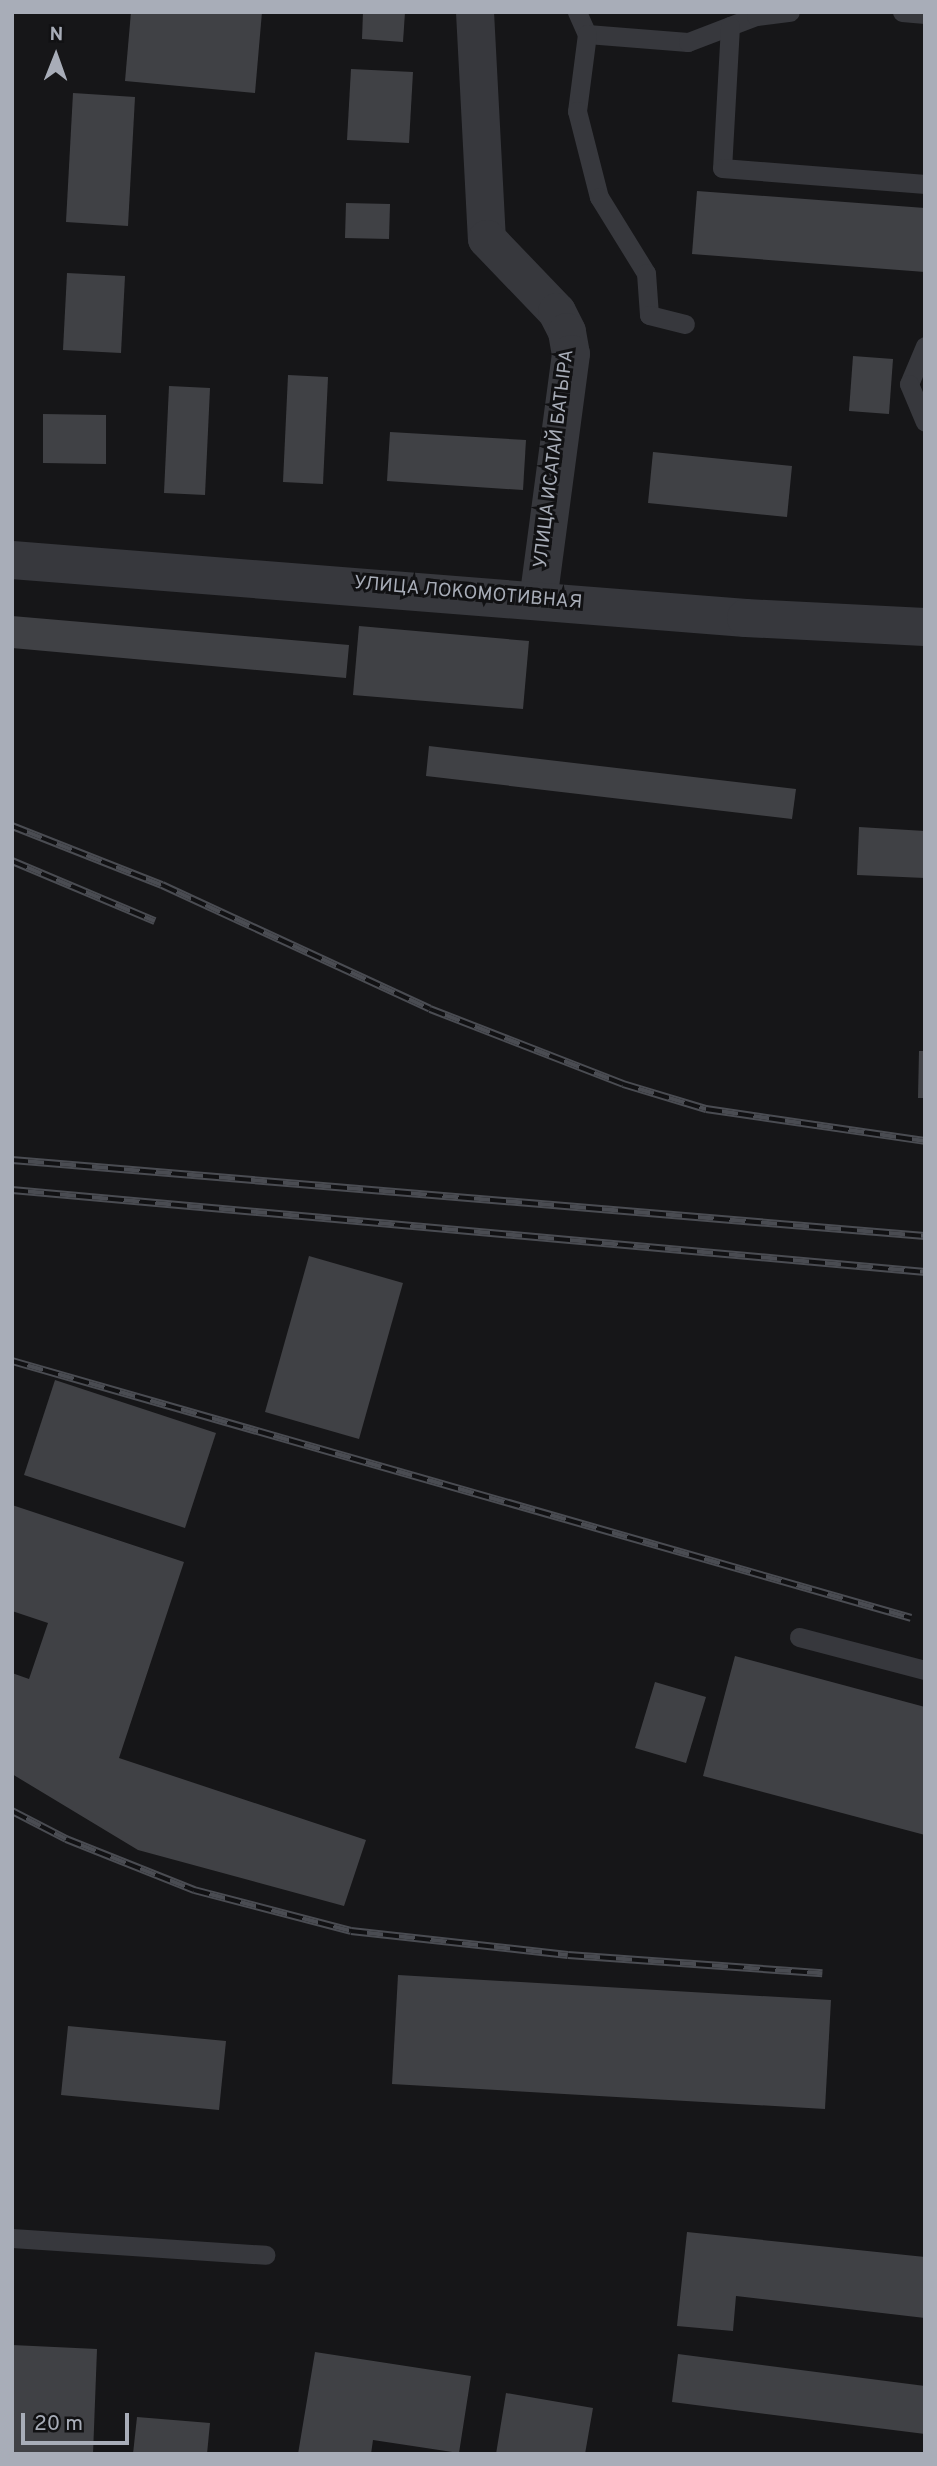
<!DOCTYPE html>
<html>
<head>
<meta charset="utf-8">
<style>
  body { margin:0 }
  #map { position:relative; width:937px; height:2466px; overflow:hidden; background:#161618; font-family:Overpass,sans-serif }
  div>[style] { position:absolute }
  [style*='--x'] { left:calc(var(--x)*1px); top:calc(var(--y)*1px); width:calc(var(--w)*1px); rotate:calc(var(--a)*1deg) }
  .building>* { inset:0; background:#404145 }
  .lane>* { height:19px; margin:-9.5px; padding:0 9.5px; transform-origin:9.5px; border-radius:9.5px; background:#37383d }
  .street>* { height:38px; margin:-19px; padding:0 19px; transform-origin:19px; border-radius:19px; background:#37383d }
  .rail>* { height:8px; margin-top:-4px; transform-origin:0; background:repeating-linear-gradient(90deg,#111113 0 16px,#4a4c52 0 32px); box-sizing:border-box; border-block:2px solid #4a4c52 }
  span { translate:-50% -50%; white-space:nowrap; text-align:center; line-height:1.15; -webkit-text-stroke:6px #111113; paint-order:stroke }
  .street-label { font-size:19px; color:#a8adb8 }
  .frame { position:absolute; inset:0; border:14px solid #a8adb8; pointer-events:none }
  .north { position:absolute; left:21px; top:21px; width:70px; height:70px; -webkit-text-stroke:5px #111113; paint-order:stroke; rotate:1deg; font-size:19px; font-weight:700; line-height:28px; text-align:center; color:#a8adb8 }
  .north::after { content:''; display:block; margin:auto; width:24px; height:32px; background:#a8adb8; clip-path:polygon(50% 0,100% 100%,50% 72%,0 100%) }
  .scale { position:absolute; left:21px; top:2413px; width:108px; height:32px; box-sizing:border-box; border:4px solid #a8adb8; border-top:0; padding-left:9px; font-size:21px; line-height:24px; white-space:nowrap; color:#a8adb8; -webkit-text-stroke:5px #111113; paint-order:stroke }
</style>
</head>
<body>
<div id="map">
  <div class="building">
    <i style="clip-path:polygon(131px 12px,262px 12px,255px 93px,125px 81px)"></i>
    <i style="clip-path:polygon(363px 12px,405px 12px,403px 42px,362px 39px)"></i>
    <i style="clip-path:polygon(351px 69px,413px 72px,409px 143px,347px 140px)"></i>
    <i style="clip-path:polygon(73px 93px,135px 97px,128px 226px,66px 222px)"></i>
    <i style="clip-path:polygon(697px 191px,925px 208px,925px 272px,692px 254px)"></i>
    <i style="clip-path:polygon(346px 203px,390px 204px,389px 239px,345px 238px)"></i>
    <i style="clip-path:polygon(67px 273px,125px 276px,121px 353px,63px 350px)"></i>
    <i style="clip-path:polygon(853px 356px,893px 359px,889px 414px,849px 411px)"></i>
    <i style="clip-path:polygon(288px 375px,328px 377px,323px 484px,283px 482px)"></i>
    <i style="clip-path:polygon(169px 386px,210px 388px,205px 495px,164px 493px)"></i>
    <i style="clip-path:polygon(43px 414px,106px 415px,106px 464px,43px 463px)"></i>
    <i style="clip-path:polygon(390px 432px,526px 440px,523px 490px,387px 481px)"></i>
    <i style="clip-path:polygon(653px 452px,792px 466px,787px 517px,648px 503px)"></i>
    <i style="clip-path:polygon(12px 616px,349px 645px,346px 678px,12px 648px)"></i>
    <i style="clip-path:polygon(359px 626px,529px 641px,523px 709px,353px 695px)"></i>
    <i style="clip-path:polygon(429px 746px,796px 789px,792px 819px,426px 776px)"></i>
    <i style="clip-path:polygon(859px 827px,925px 831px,925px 878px,857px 875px)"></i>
    <i style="clip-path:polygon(919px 1051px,925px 1051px,925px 1098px,918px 1098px)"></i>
    <i style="clip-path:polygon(309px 1256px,403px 1283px,359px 1439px,265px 1412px)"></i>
    <i style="clip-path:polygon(55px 1380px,216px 1433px,185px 1528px,24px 1475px)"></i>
    <i style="clip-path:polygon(12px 1505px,184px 1562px,119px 1758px,366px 1840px,344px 1906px,138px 1850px,12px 1774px,12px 1673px,29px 1679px,48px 1623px,12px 1611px)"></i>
    <i style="clip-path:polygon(735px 1656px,925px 1707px,925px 1835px,703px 1776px)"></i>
    <i style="clip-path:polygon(655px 1682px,706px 1697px,686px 1763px,635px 1748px)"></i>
    <i style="clip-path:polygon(398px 1975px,831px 2000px,825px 2109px,392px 2084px)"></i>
    <i style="clip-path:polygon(68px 2026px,226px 2041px,219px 2110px,61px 2095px)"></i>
    <i style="clip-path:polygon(687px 2232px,925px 2257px,925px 2318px,736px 2296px,733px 2331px,677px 2326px)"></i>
    <i style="clip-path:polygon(12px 2345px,97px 2349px,93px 2454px,12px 2454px)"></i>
    <i style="clip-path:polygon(315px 2352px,471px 2376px,459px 2453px,373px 2440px,371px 2454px,298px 2454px)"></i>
    <i style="clip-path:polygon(678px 2354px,925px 2386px,925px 2434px,672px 2402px)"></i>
    <i style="clip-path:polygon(506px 2393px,593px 2408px,585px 2454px,496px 2454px)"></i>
    <i style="clip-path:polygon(137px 2417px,210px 2423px,207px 2454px,133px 2454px)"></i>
  </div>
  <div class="lane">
    <i style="--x:577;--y:12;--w:24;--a:66"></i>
    <i style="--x:587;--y:34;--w:101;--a:4.5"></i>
    <i style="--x:688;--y:42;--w:73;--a:-20.9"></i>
    <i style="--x:756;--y:16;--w:34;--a:-7"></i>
    <i style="--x:902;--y:12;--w:23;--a:5"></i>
    <i style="--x:730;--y:26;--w:142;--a:93.2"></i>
    <i style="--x:722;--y:168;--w:204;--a:4.5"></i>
    <i style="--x:587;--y:34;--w:78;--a:97.4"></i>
    <i style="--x:577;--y:111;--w:89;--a:75.7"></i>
    <i style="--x:599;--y:197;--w:89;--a:58.3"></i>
    <i style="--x:646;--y:273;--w:42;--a:85.9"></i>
    <i style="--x:649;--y:315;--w:37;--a:14"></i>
    <i style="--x:925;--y:346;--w:41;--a:112.8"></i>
    <i style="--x:909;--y:384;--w:41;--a:67.2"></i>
    <i style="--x:799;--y:1637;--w:130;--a:14.7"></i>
    <i style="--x:12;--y:2238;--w:254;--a:3.8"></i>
  </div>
  <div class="street">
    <i style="--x:475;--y:12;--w:227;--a:87"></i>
    <i style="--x:487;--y:239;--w:101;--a:46.2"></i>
    <i style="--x:557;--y:312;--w:22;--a:63"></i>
    <i style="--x:567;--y:332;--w:22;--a:80"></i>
    <i style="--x:571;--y:354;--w:248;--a:97.6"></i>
    <i style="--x:12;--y:560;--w:736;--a:4.52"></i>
    <i style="--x:746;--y:618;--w:179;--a:2.9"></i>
  </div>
  <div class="rail">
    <i style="--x:12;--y:826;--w:161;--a:21.5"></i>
    <i style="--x:162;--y:885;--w:295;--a:24.8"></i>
    <i style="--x:430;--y:1009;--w:207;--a:21.2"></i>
    <i style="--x:623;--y:1084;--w:87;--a:16.8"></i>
    <i style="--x:706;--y:1109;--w:221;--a:8.3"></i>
    <i style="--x:12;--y:861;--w:155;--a:22.8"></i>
    <i style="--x:12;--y:1160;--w:916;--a:4.76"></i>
    <i style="--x:12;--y:1190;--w:917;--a:5.13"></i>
    <i style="--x:12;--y:1361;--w:935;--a:15.95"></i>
    <i style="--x:12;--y:1811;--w:61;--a:27.4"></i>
    <i style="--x:66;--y:1839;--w:138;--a:21.7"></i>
    <i style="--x:194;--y:1890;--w:162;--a:14.6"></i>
    <i style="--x:351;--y:1931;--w:218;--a:6.3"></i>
    <i style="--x:568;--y:1955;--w:255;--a:4.1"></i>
  </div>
  <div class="street-label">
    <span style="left:555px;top:459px;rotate:-83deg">УЛИЦА ИСАТАЙ БАТЫРА</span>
    <span style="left:468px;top:594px;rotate:5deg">УЛИЦА ЛОКОМОТИВНАЯ</span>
  </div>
  <div class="frame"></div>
  <div class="north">N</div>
  <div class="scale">20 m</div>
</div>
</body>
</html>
